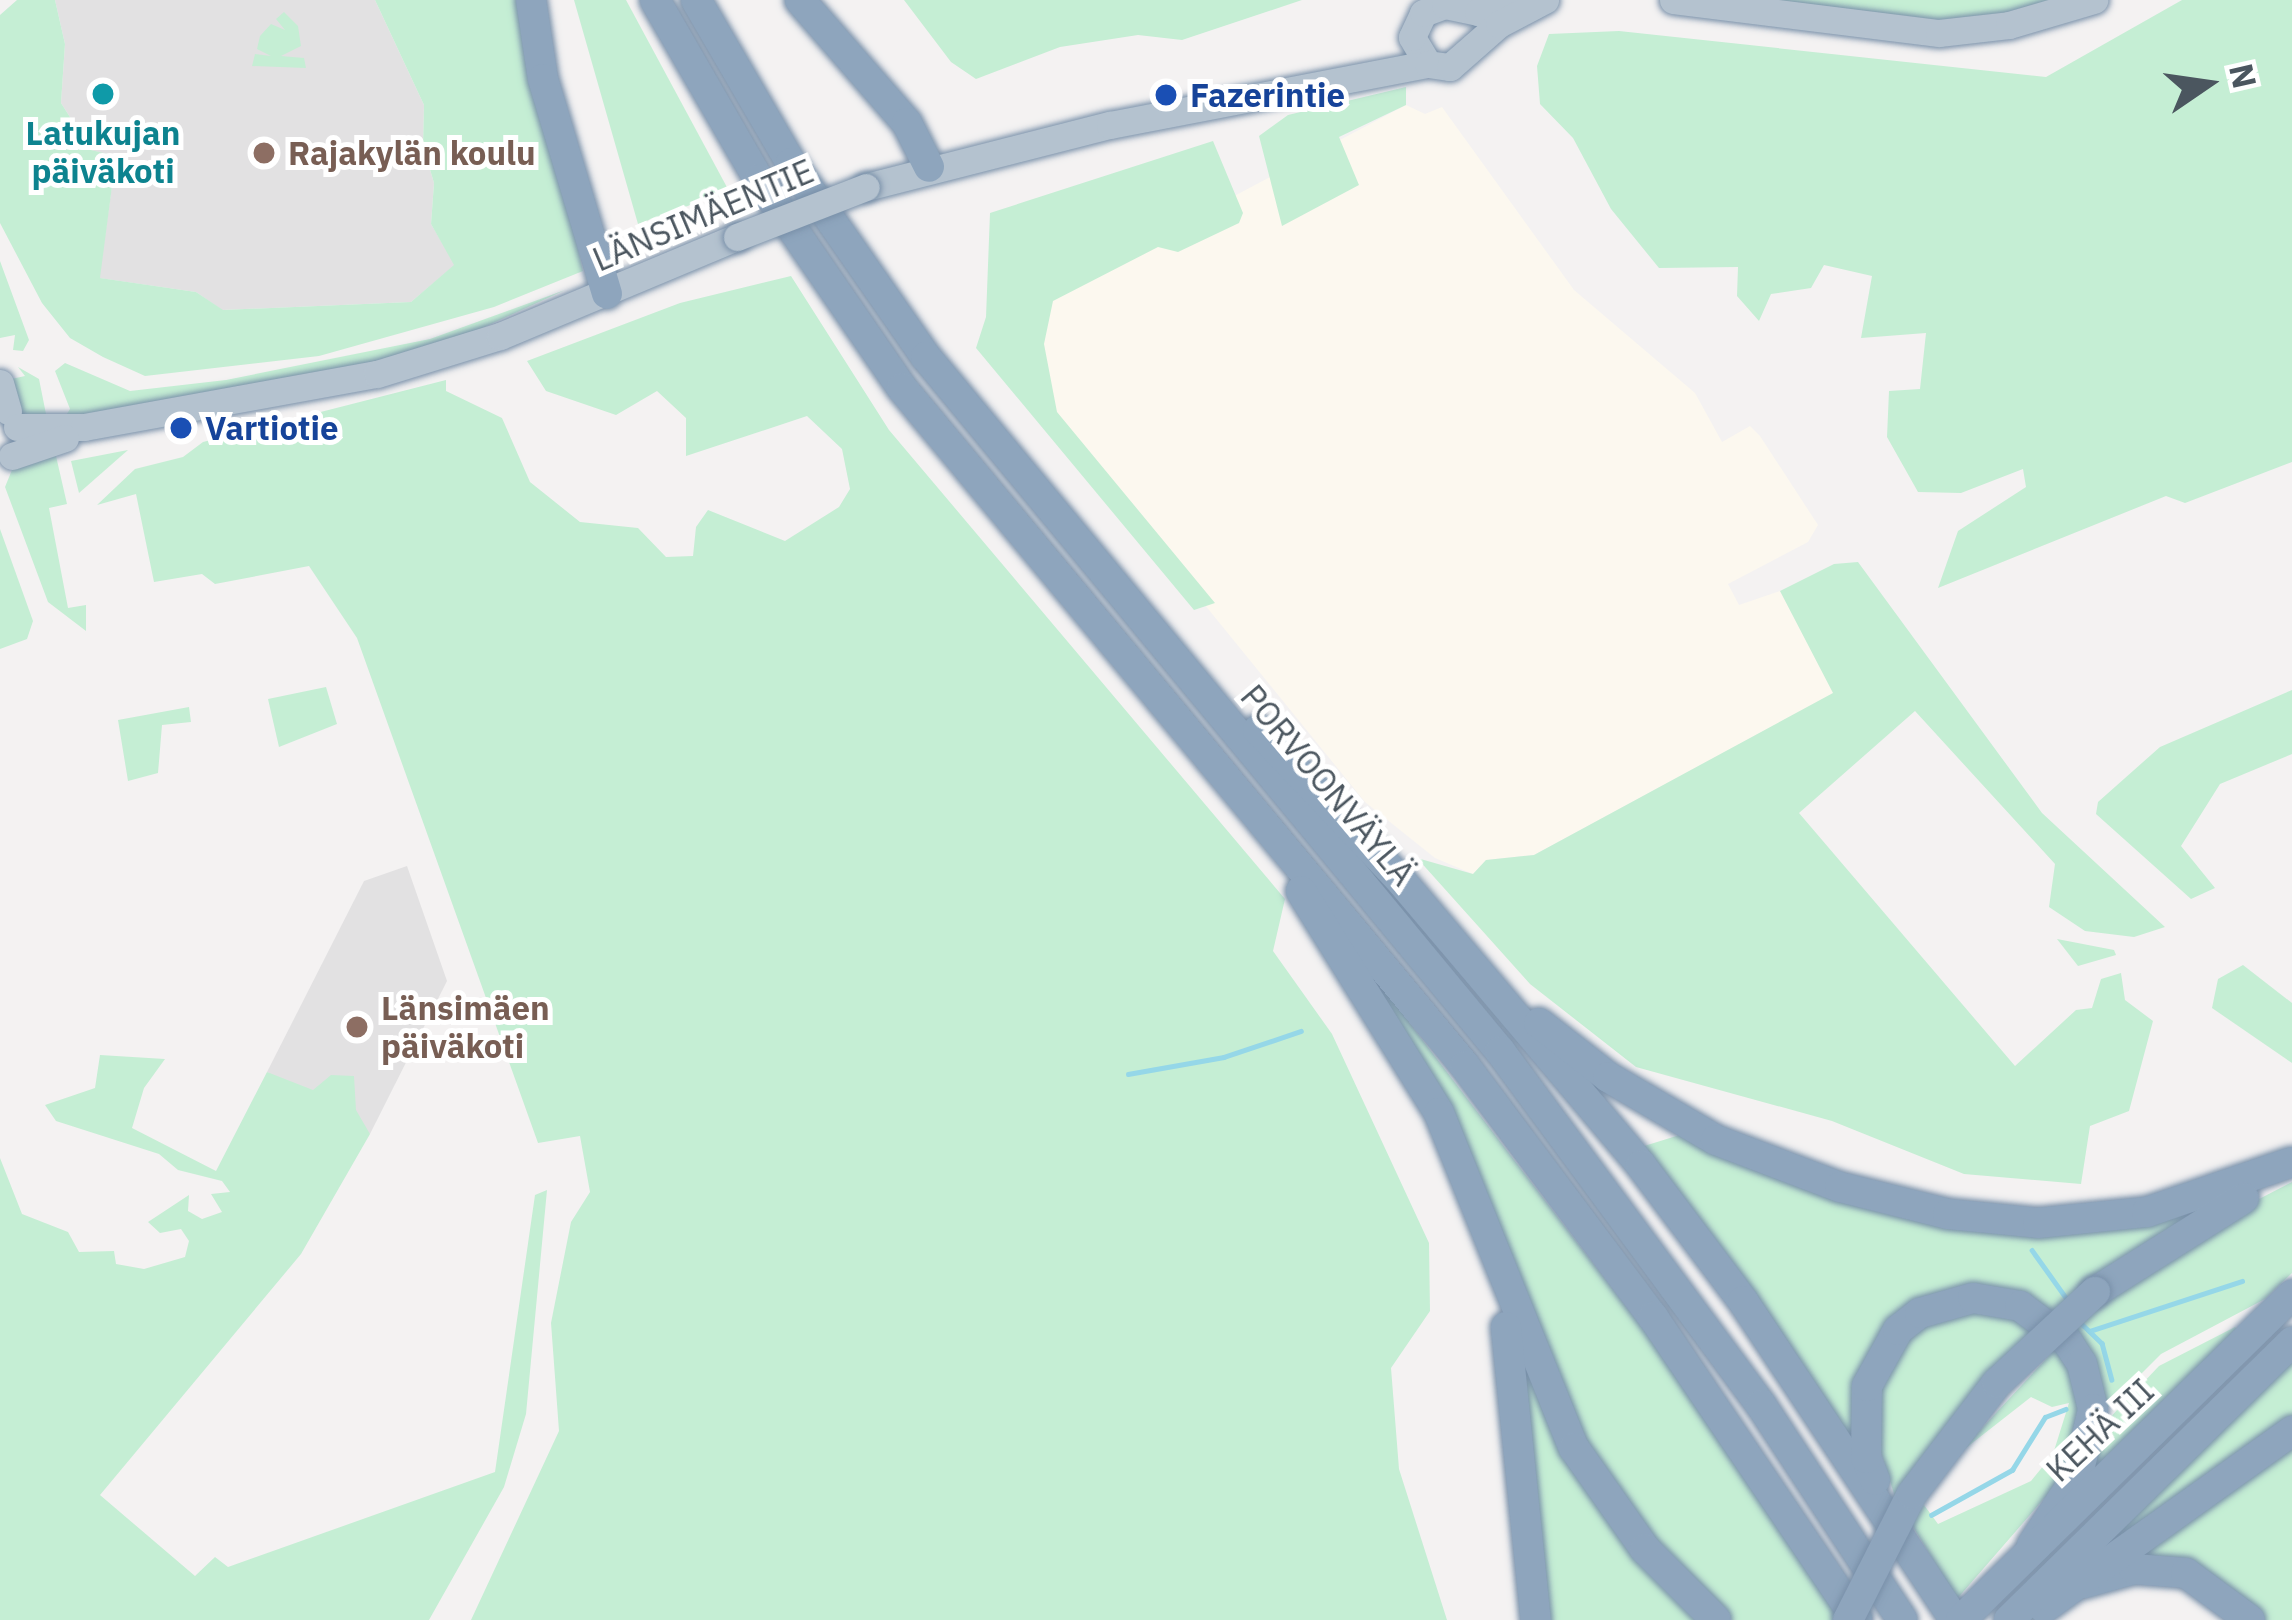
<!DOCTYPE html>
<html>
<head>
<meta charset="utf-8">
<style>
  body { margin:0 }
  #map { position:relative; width:2292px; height:1620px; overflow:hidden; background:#f4f2f2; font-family:"IBM Plex Sans",sans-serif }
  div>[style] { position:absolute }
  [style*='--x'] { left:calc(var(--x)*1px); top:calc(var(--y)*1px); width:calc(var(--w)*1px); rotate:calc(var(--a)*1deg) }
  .commercial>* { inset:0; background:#fcf8ef }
  .education>* { inset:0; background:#e2e1e2 }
  .green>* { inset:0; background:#c5eed4 }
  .stream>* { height:4.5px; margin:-2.25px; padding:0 2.25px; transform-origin:2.25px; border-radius:2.25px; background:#95d7e8 }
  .roads { filter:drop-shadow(0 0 3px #7990a9) drop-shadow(0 0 3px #7990a9) }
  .major>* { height:27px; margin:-13.5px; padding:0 13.5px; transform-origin:13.5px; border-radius:13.5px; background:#b4c2cf }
  .highway>* { height:30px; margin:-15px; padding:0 15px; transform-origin:15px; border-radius:15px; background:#8ea5bd }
  .bridges { filter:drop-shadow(0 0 3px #7990a9) drop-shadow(0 0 3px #7990a9) }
  .major-bridge>* { height:27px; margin:-13.5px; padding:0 13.5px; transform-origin:13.5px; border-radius:13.5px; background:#b4c2cf }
  .highway-bridge>* { height:30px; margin:-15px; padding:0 15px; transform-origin:15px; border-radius:15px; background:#8ea5bd }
  .dots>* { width:33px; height:33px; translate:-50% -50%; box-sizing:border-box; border:6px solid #fff; border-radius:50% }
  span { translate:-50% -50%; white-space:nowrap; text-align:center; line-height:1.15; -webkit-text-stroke:10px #fff; paint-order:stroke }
  .transit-label { font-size:33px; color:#164399; font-weight:700 }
  .left { translate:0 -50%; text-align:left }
  .culture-label { font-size:33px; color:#0d838f; font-weight:700 }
  .education-label { font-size:33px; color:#785e54; font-weight:700 }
  .street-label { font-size:33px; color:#4b565f }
  .north { position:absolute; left:2148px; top:24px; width:120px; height:120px; -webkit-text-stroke:9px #fff; paint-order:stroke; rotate:77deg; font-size:33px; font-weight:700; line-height:48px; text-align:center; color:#4b565f }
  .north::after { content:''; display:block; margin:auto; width:42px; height:54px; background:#4b565f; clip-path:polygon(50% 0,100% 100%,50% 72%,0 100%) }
</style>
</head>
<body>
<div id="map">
  <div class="commercial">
    <i style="clip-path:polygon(1406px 105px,1425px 114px,1442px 107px,1574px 290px,1695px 393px,1722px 442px,1750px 426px,1760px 436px,1818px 525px,1808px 542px,1728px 584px,1739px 605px,1780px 591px,1834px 693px,1534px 855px,1486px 860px,1473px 874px,1435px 858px,1365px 802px,1070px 439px,991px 325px)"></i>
  </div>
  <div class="education">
    <i style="clip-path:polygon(55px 0,375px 0,424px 105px,423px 146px,434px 183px,431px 224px,455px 265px,411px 302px,222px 310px,196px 292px,99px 278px,116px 157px,91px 150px,61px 103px,65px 44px)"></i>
    <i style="clip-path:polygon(407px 866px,447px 981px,370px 1134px,267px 1072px,364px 881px)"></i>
  </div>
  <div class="green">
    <i style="clip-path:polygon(17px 0,55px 0,65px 44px,61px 103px,91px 150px,116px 156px,100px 278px,196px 292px,223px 310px,411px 302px,454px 265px,431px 224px,434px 183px,423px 146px,424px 105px,375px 0,522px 0,583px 271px,494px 307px,319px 356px,145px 376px,103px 357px,70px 338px,42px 303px,0 223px,0 15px)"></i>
    <i style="clip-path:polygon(574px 0,626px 0,729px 191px,638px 224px)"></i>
    <i style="clip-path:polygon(904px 0,1302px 0,1182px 40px,1138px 35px,1060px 47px,976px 79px,951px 62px)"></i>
    <i style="clip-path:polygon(1744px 0,2058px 0,1994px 17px,1909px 23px)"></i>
    <i style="clip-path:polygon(2182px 0,2292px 0,2292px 462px,2185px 503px,2166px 496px,1938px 588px,1958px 531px,2026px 487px,2023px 469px,1961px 493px,1918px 492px,1887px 437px,1889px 391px,1920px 389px,1926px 333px,1861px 338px,1872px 276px,1824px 265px,1811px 288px,1771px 294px,1759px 321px,1737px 296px,1738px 267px,1659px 268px,1611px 209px,1573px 138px,1540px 104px,1537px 66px,1549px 34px,1619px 31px,2046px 77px)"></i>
    <i style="clip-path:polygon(284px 12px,298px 26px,301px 46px,281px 56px,304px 58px,306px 68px,252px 66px,255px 54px,271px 56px,257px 49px,260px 36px,271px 24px,285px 30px,276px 19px)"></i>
    <i style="clip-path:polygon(1406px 87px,1406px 105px,1339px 137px,1359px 185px,1282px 226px,1259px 136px,1288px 115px)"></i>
    <i style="clip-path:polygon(1213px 141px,1243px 213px,1239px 223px,1178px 252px,1158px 247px,1053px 301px,1044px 344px,1057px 412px,1215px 603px,1194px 610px,976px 348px,986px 317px,990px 213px)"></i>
    <i style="clip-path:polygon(0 261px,29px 340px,23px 351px,13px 350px,15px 335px,0 338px)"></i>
    <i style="clip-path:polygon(791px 276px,889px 430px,1285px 899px,1273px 951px,1332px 1034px,1429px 1243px,1430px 1311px,1391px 1368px,1399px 1469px,1447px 1620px,471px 1620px,559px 1431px,551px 1323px,571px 1222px,590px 1192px,580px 1136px,538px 1143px,357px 638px,309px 566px,215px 584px,202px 574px,154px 582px,136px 494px,97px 505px,135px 469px,183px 457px,203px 442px,446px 380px,446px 391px,502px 418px,530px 482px,580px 522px,638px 528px,666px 557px,693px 556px,696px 527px,708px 510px,785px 541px,839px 507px,850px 489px,842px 449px,807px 416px,686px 456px,686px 418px,657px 391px,616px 415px,546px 391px,527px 361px,680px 303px)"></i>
    <i style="clip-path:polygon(565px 290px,443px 346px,306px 380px,63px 420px,70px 409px,55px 371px,65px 363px,130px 391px,226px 380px,430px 339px)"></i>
    <i style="clip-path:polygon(18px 367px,39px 379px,48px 424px,18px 413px,7px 380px,25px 376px)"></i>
    <i style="clip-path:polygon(128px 450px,79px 493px,71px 461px)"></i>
    <i style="clip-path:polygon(56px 456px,67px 504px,49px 508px,68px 608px,86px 605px,86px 631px,48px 602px,5px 487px,14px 465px)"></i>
    <i style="clip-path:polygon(0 529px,33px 621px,27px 639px,0 649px)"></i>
    <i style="clip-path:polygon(1858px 562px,2042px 813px,2165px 927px,2134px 937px,2085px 931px,2049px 907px,2055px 864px,1915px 711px,1799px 813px,2015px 1066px,2076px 1010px,2092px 1008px,2101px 979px,2121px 973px,2125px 1000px,2153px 1021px,2129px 1111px,2090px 1126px,2081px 1184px,1964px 1174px,1832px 1121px,1636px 1067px,1530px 984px,1417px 858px,1473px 874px,1486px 860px,1534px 855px,1833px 693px,1780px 591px,1834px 564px)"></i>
    <i style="clip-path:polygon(326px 687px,337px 724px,279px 747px,268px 699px)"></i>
    <i style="clip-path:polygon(2292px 690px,2292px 754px,2220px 784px,2181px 846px,2215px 888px,2191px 899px,2096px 814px,2098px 802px,2160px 747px)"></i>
    <i style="clip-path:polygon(189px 707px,191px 722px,162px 725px,158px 773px,128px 781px,118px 720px)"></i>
    <i style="clip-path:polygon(2057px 939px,2114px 950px,2116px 955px,2078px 966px)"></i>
    <i style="clip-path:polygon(2243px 965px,2292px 1003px,2292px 1063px,2212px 1008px,2218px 979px)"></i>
    <i style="clip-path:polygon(1369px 970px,1651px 1339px,1842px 1620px,1732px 1620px,1660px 1554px,1610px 1491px)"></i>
    <i style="clip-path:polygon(100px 1055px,165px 1059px,144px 1088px,132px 1128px,216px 1171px,267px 1072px,313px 1090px,331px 1075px,354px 1076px,356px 1110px,370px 1134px,301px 1254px,100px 1495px,195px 1576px,215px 1557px,228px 1567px,495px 1472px,535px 1195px,547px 1190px,526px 1414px,504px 1487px,429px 1620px,0 1620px,0 1158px,22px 1214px,68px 1232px,79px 1252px,114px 1251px,116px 1264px,144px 1269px,185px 1257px,189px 1241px,181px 1229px,160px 1233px,148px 1222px,189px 1195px,188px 1211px,202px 1219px,222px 1212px,211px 1194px,230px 1192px,222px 1181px,178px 1170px,159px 1154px,56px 1121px,45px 1105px,95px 1088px)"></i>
    <i style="clip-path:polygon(1686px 1133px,1935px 1218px,2232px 1196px,2052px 1316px,1919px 1307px,1852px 1442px,1641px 1147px)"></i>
    <i style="clip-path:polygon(2292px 1182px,2292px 1273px,2265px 1299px,2161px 1354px,2103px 1412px,2069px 1333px,2188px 1236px)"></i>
    <i style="clip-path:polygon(1975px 1309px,2040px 1328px,1896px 1500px,1871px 1421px,1889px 1355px,1928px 1320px)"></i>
    <i style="clip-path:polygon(2235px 1327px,2237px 1329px,2091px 1473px,2101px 1427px,2159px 1366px)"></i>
    <i style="clip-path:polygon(2059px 1345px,2082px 1390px,2069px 1470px,1957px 1599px,1910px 1522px,1924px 1505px,1938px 1524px,2031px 1481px,2053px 1454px,2069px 1403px,2052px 1407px,2031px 1397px,1957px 1455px)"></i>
    <i style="clip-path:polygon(1524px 1361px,1704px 1620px,1544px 1620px)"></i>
    <i style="clip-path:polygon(2292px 1362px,2292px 1418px,2091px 1556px)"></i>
    <i style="clip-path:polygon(2292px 1444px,2292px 1620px,2261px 1620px,2250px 1605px,2116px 1566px)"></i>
  </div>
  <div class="stream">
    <i style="--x:1128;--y:1074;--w:97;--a:-10"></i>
    <i style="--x:1224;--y:1057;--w:81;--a:-18.7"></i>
    <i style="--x:2032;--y:1250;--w:60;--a:54.5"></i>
    <i style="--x:2082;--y:1324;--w:28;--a:44"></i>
    <i style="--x:2102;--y:1343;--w:38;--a:75"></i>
    <i style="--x:2090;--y:1331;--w:160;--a:-18.2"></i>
    <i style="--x:1931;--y:1515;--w:93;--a:-29.1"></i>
    <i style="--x:2012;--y:1470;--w:62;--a:-58.1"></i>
    <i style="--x:2045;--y:1417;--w:22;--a:-21"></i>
  </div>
  <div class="roads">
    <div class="major">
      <i style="--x:1673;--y:0;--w:268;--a:7.1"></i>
      <i style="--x:1939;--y:33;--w:70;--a:-6.5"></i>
      <i style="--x:2009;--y:25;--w:89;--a:-16.4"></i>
      <i style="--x:1428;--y:64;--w:31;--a:-121"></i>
      <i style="--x:1412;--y:37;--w:26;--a:-65"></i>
      <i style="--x:1423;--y:13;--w:23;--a:-20"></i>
      <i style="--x:1445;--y:5;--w:34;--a:12"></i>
      <i style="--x:1478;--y:12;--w:41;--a:-17.1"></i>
      <i style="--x:866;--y:187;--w:252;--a:-14.3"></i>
      <i style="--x:1110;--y:125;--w:324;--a:-10.9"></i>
      <i style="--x:1428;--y:64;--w:22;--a:8"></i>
      <i style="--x:1450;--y:67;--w:65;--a:-41.3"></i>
      <i style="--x:1499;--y:24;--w:52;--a:-27.6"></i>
      <i style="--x:0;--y:383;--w:29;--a:74"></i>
      <i style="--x:17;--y:427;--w:67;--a:0"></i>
      <i style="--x:84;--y:427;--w:298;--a:-10.3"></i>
      <i style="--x:377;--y:374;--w:129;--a:-17.2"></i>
      <i style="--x:500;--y:336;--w:257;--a:-22.7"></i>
      <i style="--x:12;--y:456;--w:56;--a:-18.8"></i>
    </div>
    <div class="highway">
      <i style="--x:531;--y:0;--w:80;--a:81.4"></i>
      <i style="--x:543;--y:79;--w:224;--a:73.4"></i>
      <i style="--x:655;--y:0;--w:208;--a:60"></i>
      <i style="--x:759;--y:180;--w:252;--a:55.5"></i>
      <i style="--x:902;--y:388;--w:881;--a:50.29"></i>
      <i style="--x:1465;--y:1066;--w:314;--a:53.2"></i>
      <i style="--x:1653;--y:1317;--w:365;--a:56"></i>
      <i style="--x:696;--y:0;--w:189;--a:59.8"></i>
      <i style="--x:791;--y:163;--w:236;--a:55.2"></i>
      <i style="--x:926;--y:357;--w:901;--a:50.41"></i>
      <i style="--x:1500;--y:1051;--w:440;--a:53.6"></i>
      <i style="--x:1761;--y:1405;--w:257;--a:56.7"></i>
      <i style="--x:800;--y:0;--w:163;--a:49"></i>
      <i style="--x:907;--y:123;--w:49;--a:63.4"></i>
      <i style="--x:1258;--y:730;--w:209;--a:46.5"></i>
      <i style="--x:1402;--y:882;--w:370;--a:49.8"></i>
      <i style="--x:1641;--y:1165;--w:170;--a:53.1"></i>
      <i style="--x:1743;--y:1301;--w:383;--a:56.4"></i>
      <i style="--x:1301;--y:891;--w:261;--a:58.1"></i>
      <i style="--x:1439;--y:1113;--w:361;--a:68.1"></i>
      <i style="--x:1574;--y:1448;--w:123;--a:54.9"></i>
      <i style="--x:1645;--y:1549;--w:100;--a:45"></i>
      <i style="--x:1539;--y:1023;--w:88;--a:38"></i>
      <i style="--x:1608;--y:1077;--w:125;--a:30.3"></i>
      <i style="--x:1716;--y:1140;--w:133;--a:20.8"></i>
      <i style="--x:1840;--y:1187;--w:111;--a:14"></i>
      <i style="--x:1948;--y:1214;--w:90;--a:5.7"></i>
      <i style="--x:2038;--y:1223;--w:110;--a:-5.8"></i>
      <i style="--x:2147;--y:1212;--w:153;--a:-19"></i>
      <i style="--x:2095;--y:1292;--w:176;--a:-32.2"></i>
      <i style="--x:1506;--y:1327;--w:295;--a:84.2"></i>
      <i style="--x:1875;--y:1480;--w:24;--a:-112"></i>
      <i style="--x:1866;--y:1458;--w:72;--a:-89.2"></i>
      <i style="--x:1867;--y:1386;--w:64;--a:-61"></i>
      <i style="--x:1898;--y:1330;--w:28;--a:-38"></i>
      <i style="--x:1920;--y:1313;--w:55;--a:-15.8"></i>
      <i style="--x:1973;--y:1298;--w:48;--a:9.7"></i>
      <i style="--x:2020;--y:1306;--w:59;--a:36.7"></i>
      <i style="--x:2067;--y:1341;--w:27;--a:57"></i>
      <i style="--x:2082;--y:1364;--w:46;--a:76.3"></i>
      <i style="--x:2093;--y:1409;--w:68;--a:102.8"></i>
      <i style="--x:2078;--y:1475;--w:84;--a:123.3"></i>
      <i style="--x:2084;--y:1583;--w:52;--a:-15.6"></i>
      <i style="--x:2134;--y:1569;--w:52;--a:4.4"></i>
      <i style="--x:2186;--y:1573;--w:79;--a:36.3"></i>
      <i style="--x:2044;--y:1608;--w:305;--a:-35.5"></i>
      <i style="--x:1961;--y:1620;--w:464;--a:-44.5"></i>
      <i style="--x:2009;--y:1620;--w:397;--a:-44.5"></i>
    </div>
  </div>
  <div class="bridges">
    <div class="major-bridge">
      <i style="--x:737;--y:237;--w:138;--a:-21.2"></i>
    </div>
    <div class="highway-bridge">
      <i style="--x:1848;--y:1620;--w:141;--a:-63.1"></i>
      <i style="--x:1912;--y:1494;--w:140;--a:-52.6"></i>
      <i style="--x:1997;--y:1383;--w:134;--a:-42.9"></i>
    </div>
  </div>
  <div class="dots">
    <i style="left:103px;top:94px;background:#0f9aa8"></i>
    <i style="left:1166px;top:95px;background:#1a4fb4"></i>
    <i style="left:264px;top:153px;background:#8d6e63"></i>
    <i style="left:181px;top:428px;background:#1a4fb4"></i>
    <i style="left:357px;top:1027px;background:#8d6e63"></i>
  </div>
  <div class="transit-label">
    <span class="left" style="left:1190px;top:95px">Fazerintie</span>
    <span class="left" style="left:205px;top:428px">Vartiotie</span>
  </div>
  <div class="culture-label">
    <span style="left:103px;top:152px">Latukujan<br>päiväkoti</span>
  </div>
  <div class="education-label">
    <span class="left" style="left:288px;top:153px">Rajakylän koulu</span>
    <span class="left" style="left:381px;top:1027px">Länsimäen<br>päiväkoti</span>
  </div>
  <div class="street-label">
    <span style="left:703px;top:215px;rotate:-23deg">LÄNSIMÄENTIE</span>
    <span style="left:1328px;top:785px;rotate:50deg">PORVOONVÄYLÄ</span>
    <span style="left:2100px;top:1430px;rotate:-43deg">KEHÄ III</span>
  </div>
  <div class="north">N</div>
</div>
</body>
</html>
